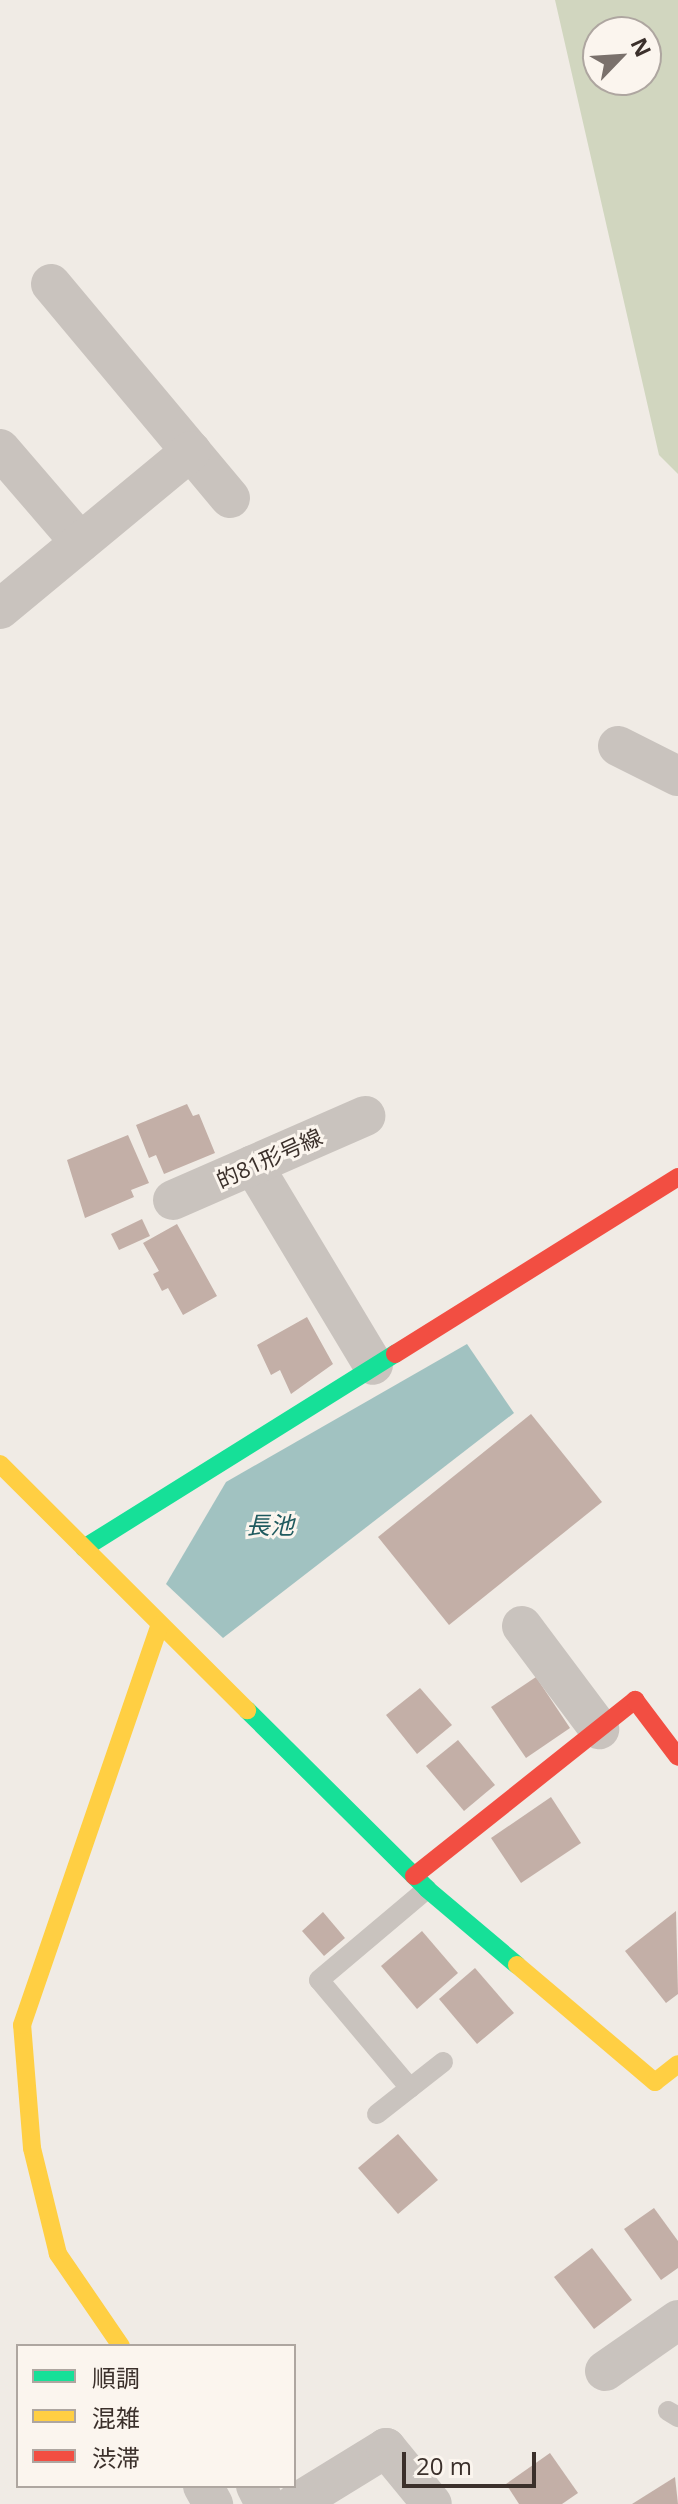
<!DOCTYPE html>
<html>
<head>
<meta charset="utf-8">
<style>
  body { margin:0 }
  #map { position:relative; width:678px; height:2504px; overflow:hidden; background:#f0ebe5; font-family:"Open Sans","Noto Sans JP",sans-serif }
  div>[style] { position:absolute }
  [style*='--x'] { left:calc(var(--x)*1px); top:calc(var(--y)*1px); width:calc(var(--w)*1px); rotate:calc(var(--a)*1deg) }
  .green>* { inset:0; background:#d1d6bf }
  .water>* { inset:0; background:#a1c2c1 }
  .building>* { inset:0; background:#c3afa7 }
  .lane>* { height:20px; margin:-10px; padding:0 10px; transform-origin:10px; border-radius:10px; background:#c9c3be }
  .street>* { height:40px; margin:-20px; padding:0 20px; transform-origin:20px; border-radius:20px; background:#c9c3be }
  .fast>* { height:18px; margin:-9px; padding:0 9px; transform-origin:9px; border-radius:9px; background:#16e098 }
  .slow>* { height:18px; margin:-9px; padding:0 9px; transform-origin:9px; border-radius:9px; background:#ffcf43 }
  .jam>* { height:18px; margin:-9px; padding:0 9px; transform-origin:9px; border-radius:9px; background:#f24e42 }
  span { translate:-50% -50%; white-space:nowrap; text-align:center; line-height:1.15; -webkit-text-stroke:6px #fbf5ee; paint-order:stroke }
  .street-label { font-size:22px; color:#3b302b }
  .water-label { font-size:24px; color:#1f5a5e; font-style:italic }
  .legend { position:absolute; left:16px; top:2344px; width:280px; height:144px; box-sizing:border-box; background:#fbf5ee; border:2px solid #aea6a0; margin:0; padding:10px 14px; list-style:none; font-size:24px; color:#3b302b }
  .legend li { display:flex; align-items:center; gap:16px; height:40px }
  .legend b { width:40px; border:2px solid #aea6a0 }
  .north { position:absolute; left:582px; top:16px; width:80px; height:80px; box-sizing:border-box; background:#fbf5ee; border:2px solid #aea6a0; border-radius:50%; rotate:65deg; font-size:22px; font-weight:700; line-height:32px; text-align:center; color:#3b302b }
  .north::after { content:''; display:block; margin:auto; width:28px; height:36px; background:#7a716c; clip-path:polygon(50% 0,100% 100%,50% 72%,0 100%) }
  .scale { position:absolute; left:402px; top:2452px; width:134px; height:36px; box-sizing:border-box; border:4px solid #3b302b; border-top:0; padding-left:10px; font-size:24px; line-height:28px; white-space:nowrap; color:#3b302b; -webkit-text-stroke:6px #fbf5ee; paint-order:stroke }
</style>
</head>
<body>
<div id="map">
  <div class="green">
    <i style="clip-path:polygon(evenodd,555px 0,678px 0,678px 474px,659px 455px,555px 0,598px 32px,646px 32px,646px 80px,598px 80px,598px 32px)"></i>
  </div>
  <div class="water">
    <i style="clip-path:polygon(467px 1344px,514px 1413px,223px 1638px,166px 1584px,226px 1482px)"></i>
  </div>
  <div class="building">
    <i style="clip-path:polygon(187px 1104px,193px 1116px,199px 1114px,215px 1153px,164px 1174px,156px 1155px,149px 1158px,136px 1125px)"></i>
    <i style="clip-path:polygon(128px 1135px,149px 1183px,131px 1190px,134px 1197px,85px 1218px,67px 1160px)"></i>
    <i style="clip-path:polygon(142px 1219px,150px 1236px,119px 1250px,111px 1234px)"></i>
    <i style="clip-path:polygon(177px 1224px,217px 1296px,183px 1315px,168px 1288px,162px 1291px,153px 1274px,159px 1271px,143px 1243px)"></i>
    <i style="clip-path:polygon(307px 1317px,333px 1364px,291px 1394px,280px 1370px,271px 1375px,257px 1345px)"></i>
    <i style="clip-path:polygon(531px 1414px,602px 1502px,449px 1625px,378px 1537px)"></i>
    <i style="clip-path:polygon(536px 1677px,570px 1728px,526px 1758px,491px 1707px)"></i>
    <i style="clip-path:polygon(420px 1688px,452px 1725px,417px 1754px,386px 1715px)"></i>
    <i style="clip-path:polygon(458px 1740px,495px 1785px,464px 1811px,426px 1766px)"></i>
    <i style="clip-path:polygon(551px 1797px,581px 1843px,521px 1883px,491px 1838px)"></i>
    <i style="clip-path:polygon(676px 1911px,678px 1994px,666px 2003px,625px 1951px)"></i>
    <i style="clip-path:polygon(323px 1912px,345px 1938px,324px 1956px,302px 1931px)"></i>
    <i style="clip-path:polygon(422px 1931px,458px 1973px,417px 2009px,381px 1966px)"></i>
    <i style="clip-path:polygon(475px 1968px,514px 2013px,477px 2044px,439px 1999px)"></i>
    <i style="clip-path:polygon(398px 2134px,438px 2180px,398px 2214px,358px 2168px)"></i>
    <i style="clip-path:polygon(654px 2208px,678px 2241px,678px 2268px,661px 2280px,624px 2229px)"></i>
    <i style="clip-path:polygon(592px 2248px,632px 2300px,594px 2329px,554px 2277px)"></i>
    <i style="clip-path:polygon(550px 2453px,578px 2493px,562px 2504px,519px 2504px,506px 2484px)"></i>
    <i style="clip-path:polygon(675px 2477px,678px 2504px,632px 2504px)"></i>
  </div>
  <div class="lane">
    <i style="--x:410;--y:2088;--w:141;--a:-130.1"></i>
    <i style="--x:319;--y:1980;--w:141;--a:-40.1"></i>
    <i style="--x:377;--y:2114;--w:84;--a:-38.2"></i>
    <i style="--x:668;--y:2411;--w:12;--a:31"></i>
  </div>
  <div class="street">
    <i style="--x:51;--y:284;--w:279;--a:50.1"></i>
    <i style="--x:0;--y:449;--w:123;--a:49.3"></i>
    <i style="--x:0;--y:609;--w:248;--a:-39.6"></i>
    <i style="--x:618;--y:746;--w:67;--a:26.6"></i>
    <i style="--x:253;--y:1165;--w:233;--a:59"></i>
    <i style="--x:173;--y:1200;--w:210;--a:-23.6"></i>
    <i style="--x:522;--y:1626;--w:129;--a:53.2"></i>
    <i style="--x:605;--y:2371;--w:89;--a:-34.9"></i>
    <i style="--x:203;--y:2486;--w:21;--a:61"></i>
    <i style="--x:256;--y:2486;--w:20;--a:63"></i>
    <i style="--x:295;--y:2504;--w:107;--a:-31.6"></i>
    <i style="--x:386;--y:2448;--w:72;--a:50.6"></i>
  </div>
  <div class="fast">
    <i style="--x:84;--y:1548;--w:367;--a:-32"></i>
    <i style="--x:247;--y:1710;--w:254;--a:44.8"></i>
    <i style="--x:427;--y:1889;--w:118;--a:40.2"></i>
  </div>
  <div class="slow">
    <i style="--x:0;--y:1464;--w:349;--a:44.9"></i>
    <i style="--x:517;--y:1965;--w:181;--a:40.3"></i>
    <i style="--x:655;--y:2082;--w:29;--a:-38"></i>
    <i style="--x:121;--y:2346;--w:112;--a:-124.4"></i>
    <i style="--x:58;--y:2254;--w:109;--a:-103.8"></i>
    <i style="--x:32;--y:2148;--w:123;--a:-94.6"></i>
    <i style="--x:22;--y:2025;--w:423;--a:-71"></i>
  </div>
  <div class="jam">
    <i style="--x:395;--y:1354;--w:334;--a:-32"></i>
    <i style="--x:414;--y:1876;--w:283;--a:-38.5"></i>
    <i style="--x:635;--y:1700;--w:71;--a:53"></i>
  </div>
  <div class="street-label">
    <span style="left:269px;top:1158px;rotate:-24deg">的81形号線</span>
  </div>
  <div class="water-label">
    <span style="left:270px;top:1525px">長池</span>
  </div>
  <ul class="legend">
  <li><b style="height:10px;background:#16e098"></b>順調</li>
  <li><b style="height:10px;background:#ffcf43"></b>混雑</li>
  <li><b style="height:10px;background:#f24e42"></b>渋滞</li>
  </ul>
  <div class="north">N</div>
  <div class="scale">20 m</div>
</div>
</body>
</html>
